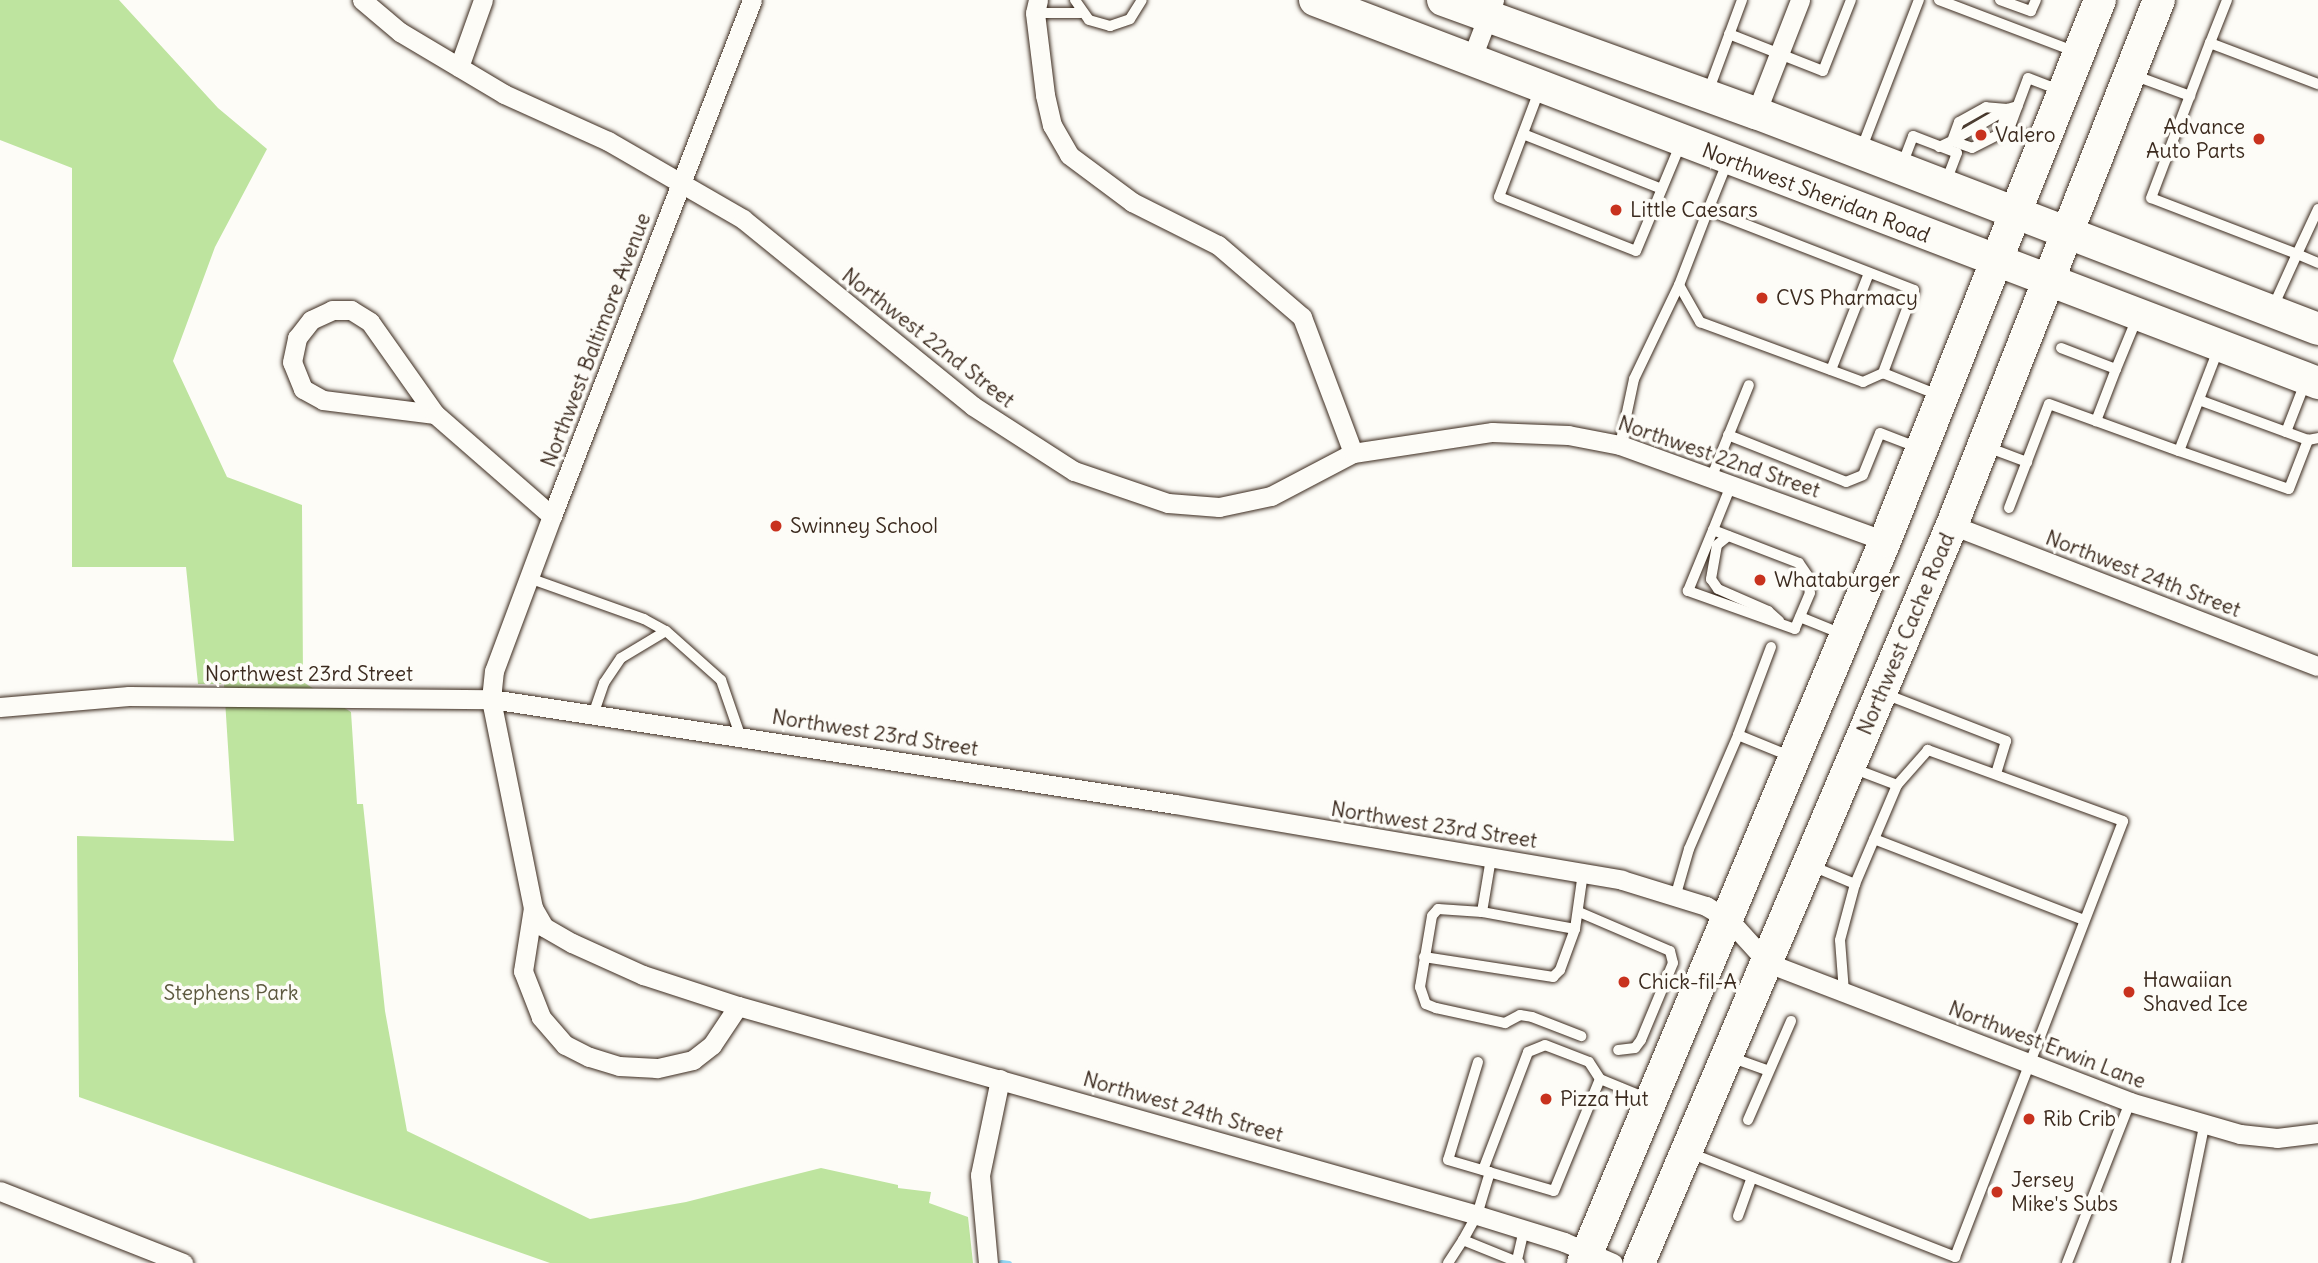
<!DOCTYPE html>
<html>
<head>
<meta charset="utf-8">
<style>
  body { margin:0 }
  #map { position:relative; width:2318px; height:1263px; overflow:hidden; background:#fdfcf7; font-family:Delius,sans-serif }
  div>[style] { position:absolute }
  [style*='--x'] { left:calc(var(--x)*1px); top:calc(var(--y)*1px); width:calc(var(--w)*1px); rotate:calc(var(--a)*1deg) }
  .green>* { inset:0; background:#bee49f }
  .stream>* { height:5px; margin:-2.5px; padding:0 2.5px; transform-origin:2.5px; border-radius:2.5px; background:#92d5f3 }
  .roads { filter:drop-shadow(0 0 2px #3b2a1e) drop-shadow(0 0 2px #3b2a1e) }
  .service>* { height:10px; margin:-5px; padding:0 5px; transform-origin:5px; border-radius:5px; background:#fdfcf7 }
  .minor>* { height:19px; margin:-9.5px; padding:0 9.5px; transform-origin:9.5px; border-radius:9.5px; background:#fdfcf7 }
  .primary>* { height:32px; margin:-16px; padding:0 16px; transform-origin:16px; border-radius:16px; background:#fdfcf7 }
  .dots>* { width:19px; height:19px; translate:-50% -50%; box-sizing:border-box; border:4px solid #fdfcf7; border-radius:50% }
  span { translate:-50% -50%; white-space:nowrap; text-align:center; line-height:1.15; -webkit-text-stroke:7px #fdfcf7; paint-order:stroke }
  .poi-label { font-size:21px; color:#3b2a1e }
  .right { translate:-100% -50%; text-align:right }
  .left { translate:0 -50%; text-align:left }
  .street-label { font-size:21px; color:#3b2a1e }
  .park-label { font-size:21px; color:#5c583e }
</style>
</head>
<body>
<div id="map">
  <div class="green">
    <i style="clip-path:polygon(0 0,119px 0,218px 108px,267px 149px,215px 247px,173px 361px,227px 477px,302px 505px,303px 682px,351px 712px,357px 804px,363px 804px,385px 1011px,407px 1131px,590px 1219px,686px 1202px,821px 1168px,898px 1185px,898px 1188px,931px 1192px,929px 1203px,968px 1217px,973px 1263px,550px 1263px,79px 1097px,77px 836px,234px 841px,224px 684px,198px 684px,186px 567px,72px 567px,72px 168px,0 140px)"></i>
  </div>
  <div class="stream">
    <i style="--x:1001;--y:1262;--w:8;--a:7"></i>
  </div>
  <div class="roads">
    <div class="service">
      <i style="--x:1075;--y:0;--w:24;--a:55"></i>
      <i style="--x:1089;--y:20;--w:22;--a:16"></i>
      <i style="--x:1110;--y:26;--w:21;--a:-19"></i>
      <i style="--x:1130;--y:19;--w:22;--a:-58"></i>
      <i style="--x:1939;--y:0;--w:147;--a:20.8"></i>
      <i style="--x:2000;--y:0;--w:33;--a:20"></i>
      <i style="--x:2031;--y:11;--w:12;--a:-66"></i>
      <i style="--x:1035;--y:13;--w:46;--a:0"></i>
      <i style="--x:1729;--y:34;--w:101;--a:21.5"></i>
      <i style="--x:1823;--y:71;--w:76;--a:-68.5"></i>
      <i style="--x:2210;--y:43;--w:46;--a:-68.4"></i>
      <i style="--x:2133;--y:75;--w:61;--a:20.2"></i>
      <i style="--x:1539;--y:91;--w:113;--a:110.7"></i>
      <i style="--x:1499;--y:197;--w:147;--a:21.5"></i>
      <i style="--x:1636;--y:251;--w:117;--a:-67.4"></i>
      <i style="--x:1708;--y:92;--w:98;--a:-69.7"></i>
      <i style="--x:1523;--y:134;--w:149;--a:21.6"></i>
      <i style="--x:2040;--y:142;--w:34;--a:-157"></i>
      <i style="--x:2009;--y:129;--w:54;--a:-69.6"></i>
      <i style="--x:2028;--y:78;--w:33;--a:21"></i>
      <i style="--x:1939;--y:147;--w:14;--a:-25"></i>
      <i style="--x:1952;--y:141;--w:21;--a:19"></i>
      <i style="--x:1972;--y:148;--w:31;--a:-27"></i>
      <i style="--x:2000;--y:134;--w:26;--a:-74"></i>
      <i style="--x:2007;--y:109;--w:21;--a:-175"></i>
      <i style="--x:1986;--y:107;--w:31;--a:151"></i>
      <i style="--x:1959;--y:122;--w:20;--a:110"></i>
      <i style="--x:1952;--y:141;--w:64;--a:-30.2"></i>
      <i style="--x:2007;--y:109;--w:11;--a:-15"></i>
      <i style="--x:1861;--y:150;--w:161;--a:-68.9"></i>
      <i style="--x:1727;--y:163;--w:51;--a:112"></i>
      <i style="--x:1708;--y:210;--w:221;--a:21.2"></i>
      <i style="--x:1914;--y:290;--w:89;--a:110.5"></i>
      <i style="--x:1883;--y:373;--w:59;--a:21.8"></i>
      <i style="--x:1902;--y:165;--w:31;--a:-69"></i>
      <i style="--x:1913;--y:136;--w:47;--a:21.1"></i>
      <i style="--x:1957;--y:153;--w:30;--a:111"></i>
      <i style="--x:2318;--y:209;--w:50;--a:115"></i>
      <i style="--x:2297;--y:254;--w:23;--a:23"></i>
      <i style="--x:1708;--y:210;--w:80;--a:111.1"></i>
      <i style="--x:1679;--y:285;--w:43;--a:60.4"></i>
      <i style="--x:1700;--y:322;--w:174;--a:20.2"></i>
      <i style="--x:1863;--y:382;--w:22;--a:-24"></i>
      <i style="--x:2273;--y:307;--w:58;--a:-65.6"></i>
      <i style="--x:2297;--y:254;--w:156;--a:-159"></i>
      <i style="--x:2151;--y:198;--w:166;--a:-69.2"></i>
      <i style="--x:2210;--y:43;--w:116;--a:20.8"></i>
      <i style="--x:2061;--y:348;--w:59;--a:20.9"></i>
      <i style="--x:2116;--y:369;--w:56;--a:111"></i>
      <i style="--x:2116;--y:369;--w:55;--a:-67.6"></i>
      <i style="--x:1831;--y:370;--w:104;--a:-68.6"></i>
      <i style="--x:2199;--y:400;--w:116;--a:20.2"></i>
      <i style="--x:2308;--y:440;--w:10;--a:-11"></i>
      <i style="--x:2286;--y:432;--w:53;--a:-68.8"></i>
      <i style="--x:1728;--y:435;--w:127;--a:21.7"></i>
      <i style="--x:1846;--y:482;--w:18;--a:-22"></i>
      <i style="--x:1863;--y:475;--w:45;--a:-68"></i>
      <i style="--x:1880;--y:433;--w:40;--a:21"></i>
      <i style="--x:1620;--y:445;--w:67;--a:-78"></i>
      <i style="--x:1634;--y:379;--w:104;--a:-64.4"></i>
      <i style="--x:1987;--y:447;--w:43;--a:20.6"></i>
      <i style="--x:2179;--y:451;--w:116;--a:19.1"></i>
      <i style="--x:2289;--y:489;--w:53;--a:-68.8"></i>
      <i style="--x:1712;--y:476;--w:98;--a:-67.9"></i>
      <i style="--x:2009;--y:508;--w:111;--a:-69"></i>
      <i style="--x:2049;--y:404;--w:138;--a:19.9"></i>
      <i style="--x:2179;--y:451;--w:108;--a:-68.9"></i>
      <i style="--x:1713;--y:530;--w:92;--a:21"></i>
      <i style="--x:1799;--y:563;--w:14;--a:56"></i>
      <i style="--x:1807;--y:575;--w:18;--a:81"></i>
      <i style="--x:1810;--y:593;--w:39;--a:113"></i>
      <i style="--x:1795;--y:629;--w:114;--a:-160.4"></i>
      <i style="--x:1688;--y:591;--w:66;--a:-67.7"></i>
      <i style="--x:1713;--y:530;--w:51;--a:-68"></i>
      <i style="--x:1728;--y:536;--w:14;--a:141"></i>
      <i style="--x:1717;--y:545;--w:35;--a:100"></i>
      <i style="--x:1711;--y:579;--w:12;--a:55"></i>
      <i style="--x:1718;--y:589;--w:55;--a:23.7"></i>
      <i style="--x:1768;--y:611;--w:15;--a:42"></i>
      <i style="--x:529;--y:578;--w:122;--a:19.6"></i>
      <i style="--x:644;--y:619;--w:25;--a:29"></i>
      <i style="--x:1800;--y:617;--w:45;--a:22"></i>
      <i style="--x:1771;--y:647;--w:94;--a:110.6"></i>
      <i style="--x:1738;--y:735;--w:58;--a:22.2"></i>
      <i style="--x:1885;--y:694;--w:130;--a:21.2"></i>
      <i style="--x:2006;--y:741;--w:34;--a:107"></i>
      <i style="--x:593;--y:715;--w:34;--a:-71"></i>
      <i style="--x:604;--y:683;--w:30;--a:-56"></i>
      <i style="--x:621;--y:658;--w:52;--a:-31"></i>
      <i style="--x:666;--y:631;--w:74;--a:41.7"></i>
      <i style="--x:721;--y:680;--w:58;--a:70.9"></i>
      <i style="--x:1874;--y:839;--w:225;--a:21.1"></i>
      <i style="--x:1812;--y:866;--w:47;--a:22.7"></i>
      <i style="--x:1855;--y:884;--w:108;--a:-67"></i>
      <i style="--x:1897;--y:785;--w:48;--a:-159.3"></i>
      <i style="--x:1676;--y:894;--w:47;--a:-73.9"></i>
      <i style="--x:1689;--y:849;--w:124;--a:-66.7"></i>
      <i style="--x:1482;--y:912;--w:55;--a:-80.5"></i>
      <i style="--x:1579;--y:912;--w:99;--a:23.2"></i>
      <i style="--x:1670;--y:951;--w:12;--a:76"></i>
      <i style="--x:1673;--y:963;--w:83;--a:112.6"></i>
      <i style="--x:1641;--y:1040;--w:10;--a:127"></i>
      <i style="--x:1635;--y:1048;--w:17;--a:173"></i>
      <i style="--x:1575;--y:929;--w:95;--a:-169.6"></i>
      <i style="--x:1482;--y:912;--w:44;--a:-176.1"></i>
      <i style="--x:1438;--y:909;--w:9;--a:131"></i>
      <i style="--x:1432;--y:916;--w:72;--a:99.6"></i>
      <i style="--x:1420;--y:987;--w:18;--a:71"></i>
      <i style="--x:1426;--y:1004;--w:11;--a:22"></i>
      <i style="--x:1436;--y:1008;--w:71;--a:12.3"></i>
      <i style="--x:1505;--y:1023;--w:17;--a:-28"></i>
      <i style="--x:1520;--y:1015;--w:12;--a:9"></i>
      <i style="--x:1532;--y:1017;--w:53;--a:21.2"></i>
      <i style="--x:1424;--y:957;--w:131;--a:8.8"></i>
      <i style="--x:1553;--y:977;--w:10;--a:-45"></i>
      <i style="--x:1560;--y:970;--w:44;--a:-69.9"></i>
      <i style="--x:1575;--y:929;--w:57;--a:-81.9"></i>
      <i style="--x:1844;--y:992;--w:52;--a:-94.4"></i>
      <i style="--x:1840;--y:940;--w:58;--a:-75"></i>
      <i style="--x:1730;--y:1057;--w:41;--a:19.7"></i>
      <i style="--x:1478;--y:1062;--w:102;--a:107"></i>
      <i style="--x:1448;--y:1160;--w:110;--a:16.3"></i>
      <i style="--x:1554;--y:1191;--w:121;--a:-67.7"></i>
      <i style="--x:1748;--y:1120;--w:108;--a:-66.5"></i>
      <i style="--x:1690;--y:1153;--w:285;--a:21.4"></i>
      <i style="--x:1955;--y:1257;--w:467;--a:-68.9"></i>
      <i style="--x:2123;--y:821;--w:208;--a:-160"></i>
      <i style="--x:1928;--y:750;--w:47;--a:131.5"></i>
      <i style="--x:1483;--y:1170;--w:126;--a:-69.1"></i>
      <i style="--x:1528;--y:1052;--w:18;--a:-22"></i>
      <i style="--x:1545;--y:1045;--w:47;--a:21.1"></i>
      <i style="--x:1589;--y:1062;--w:20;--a:57"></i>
      <i style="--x:1600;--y:1079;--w:52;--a:22.6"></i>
      <i style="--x:1738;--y:1216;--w:41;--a:-70.3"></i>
      <i style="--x:1463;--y:1240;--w:29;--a:-61"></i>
      <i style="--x:1477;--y:1215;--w:45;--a:-73.2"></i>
      <i style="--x:1517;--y:1260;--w:32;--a:-77"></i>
      <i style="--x:1448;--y:1263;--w:27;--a:-57"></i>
      <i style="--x:1463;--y:1240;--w:61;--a:22"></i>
      <i style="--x:2067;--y:1263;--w:173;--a:-68.6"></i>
      <i style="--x:2176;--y:1263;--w:139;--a:-78.4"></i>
    </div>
    <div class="minor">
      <i style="--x:362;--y:0;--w:50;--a:40.1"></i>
      <i style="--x:400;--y:32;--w:121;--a:30.8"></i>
      <i style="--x:504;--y:94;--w:114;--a:24.3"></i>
      <i style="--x:608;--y:141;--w:156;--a:30"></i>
      <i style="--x:743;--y:219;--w:296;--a:39.1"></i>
      <i style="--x:973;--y:406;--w:120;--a:32.8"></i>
      <i style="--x:1074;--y:471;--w:99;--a:18.8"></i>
      <i style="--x:1168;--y:503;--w:51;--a:4.5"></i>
      <i style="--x:1219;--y:507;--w:53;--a:-11.9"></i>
      <i style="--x:1271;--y:496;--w:93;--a:-27.7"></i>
      <i style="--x:1353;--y:453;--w:141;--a:-8.6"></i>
      <i style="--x:1492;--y:432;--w:76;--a:2.3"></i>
      <i style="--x:1568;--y:435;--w:53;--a:10.9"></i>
      <i style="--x:1620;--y:445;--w:282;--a:19.9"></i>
      <i style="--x:1038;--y:0;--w:13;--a:103"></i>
      <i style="--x:1035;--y:13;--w:83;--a:83"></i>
      <i style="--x:1045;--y:95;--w:31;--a:77"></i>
      <i style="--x:1052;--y:125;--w:34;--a:60"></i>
      <i style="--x:1069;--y:155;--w:79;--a:36.7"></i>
      <i style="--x:1132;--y:202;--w:96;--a:26.6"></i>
      <i style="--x:1218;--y:245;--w:111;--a:40.6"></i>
      <i style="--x:1302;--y:317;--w:145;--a:69.4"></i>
      <i style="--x:1471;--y:60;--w:64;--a:-69"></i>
      <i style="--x:459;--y:67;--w:71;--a:-70.3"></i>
      <i style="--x:1756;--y:113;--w:121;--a:-68.7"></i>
      <i style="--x:332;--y:310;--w:19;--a:0"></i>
      <i style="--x:351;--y:310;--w:22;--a:32"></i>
      <i style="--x:370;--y:322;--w:113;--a:54.8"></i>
      <i style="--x:435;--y:414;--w:113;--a:-172.9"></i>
      <i style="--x:323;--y:400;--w:23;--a:-151"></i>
      <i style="--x:303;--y:389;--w:29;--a:-112"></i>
      <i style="--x:292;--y:362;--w:25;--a:-78"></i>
      <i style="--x:297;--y:338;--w:23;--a:-52"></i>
      <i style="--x:311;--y:320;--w:23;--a:-25"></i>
      <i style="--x:435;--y:414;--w:155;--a:41.1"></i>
      <i style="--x:1952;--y:525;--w:392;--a:21.1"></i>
      <i style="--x:0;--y:707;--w:129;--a:-4.9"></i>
      <i style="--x:129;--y:696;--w:362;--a:0.5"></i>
      <i style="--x:491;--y:699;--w:692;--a:8.73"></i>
      <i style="--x:1175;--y:804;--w:453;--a:9.6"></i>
      <i style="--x:1622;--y:880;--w:88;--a:17.2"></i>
      <i style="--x:1706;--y:906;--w:27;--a:31"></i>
      <i style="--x:1729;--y:920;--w:58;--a:47.8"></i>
      <i style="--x:1768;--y:963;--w:388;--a:21"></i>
      <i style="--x:2130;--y:1102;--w:115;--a:16.2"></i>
      <i style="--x:2240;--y:1134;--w:37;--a:6"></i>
      <i style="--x:2277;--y:1138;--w:41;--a:-7"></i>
      <i style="--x:533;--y:908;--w:22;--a:60"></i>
      <i style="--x:544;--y:927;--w:32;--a:30"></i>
      <i style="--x:572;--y:943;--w:78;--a:24.3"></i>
      <i style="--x:643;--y:975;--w:100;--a:18.1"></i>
      <i style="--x:738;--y:1006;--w:768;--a:15.79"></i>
      <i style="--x:1477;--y:1215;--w:91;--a:17.2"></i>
      <i style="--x:1564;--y:1242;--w:53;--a:23.2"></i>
      <i style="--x:738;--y:1006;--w:47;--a:123.7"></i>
      <i style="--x:712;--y:1045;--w:24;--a:142"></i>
      <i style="--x:693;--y:1060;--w:37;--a:167"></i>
      <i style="--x:657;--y:1068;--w:38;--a:-177"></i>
      <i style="--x:619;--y:1066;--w:31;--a:-163"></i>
      <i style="--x:589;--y:1057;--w:27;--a:-153"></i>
      <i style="--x:565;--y:1045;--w:37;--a:-131"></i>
      <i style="--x:541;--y:1017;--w:49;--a:-111.4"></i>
      <i style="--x:523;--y:971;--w:64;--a:-81"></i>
      <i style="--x:533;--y:908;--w:213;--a:-101.4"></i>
      <i style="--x:491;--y:699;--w:28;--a:-84"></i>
      <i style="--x:494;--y:671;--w:165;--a:-69.5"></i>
      <i style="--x:552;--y:516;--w:553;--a:-68.81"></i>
      <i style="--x:0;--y:1191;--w:197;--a:21.5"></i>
      <i style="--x:988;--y:1263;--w:88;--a:-95.2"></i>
      <i style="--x:980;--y:1175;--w:98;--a:-78.2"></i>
    </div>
    <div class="primary">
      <i style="--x:1315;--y:0;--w:1074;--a:20.9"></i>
      <i style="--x:1443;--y:0;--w:333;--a:19.9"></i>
      <i style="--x:1756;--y:113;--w:602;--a:21.02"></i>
      <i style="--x:1583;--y:1263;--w:783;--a:-67.3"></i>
      <i style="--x:1885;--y:541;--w:582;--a:-68.33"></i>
      <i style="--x:1639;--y:1263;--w:802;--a:-67.02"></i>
      <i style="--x:1952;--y:525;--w:564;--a:-68.48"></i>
    </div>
  </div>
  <div class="dots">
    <i style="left:1981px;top:135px;background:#c8321e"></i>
    <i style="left:2259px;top:139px;background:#c8321e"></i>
    <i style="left:1616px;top:210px;background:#c8321e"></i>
    <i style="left:1762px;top:298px;background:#c8321e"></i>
    <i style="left:776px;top:526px;background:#c8321e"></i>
    <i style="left:1760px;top:580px;background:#c8321e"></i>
    <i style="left:1624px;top:982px;background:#c8321e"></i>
    <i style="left:2129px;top:992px;background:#c8321e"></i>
    <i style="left:1546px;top:1099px;background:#c8321e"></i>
    <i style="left:2029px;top:1119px;background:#c8321e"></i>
    <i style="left:1997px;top:1192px;background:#c8321e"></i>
  </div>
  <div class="poi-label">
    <span class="right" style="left:2245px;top:139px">Advance<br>Auto Parts</span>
    <span class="left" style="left:1995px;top:135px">Valero</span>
    <span class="left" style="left:1630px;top:210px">Little Caesars</span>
    <span class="left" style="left:1776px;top:298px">CVS Pharmacy</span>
    <span class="left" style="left:790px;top:526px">Swinney School</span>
    <span class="left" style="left:1774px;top:580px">Whataburger</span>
    <span class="left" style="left:2143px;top:992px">Hawaiian<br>Shaved Ice</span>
    <span class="left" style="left:1638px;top:982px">Chick-fil-A</span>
    <span class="left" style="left:1560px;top:1099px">Pizza Hut</span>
    <span class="left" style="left:2043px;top:1119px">Rib Crib</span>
    <span class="left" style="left:2011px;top:1192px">Jersey<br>Mike's Subs</span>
  </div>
  <div class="street-label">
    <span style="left:1816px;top:193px;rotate:21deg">Northwest Sheridan Road</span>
    <span style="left:928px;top:338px;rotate:38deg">Northwest 22nd Street</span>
    <span style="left:596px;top:340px;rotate:-69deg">Northwest Baltimore Avenue</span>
    <span style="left:1719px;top:457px;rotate:19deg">Northwest 22nd Street</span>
    <span style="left:2143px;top:574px;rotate:21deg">Northwest 24th Street</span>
    <span style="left:1906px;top:634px;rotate:-67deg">Northwest Cache Road</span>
    <span style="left:309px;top:674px">Northwest 23rd Street</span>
    <span style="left:875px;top:733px;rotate:9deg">Northwest 23rd Street</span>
    <span style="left:1434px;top:825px;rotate:9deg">Northwest 23rd Street</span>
    <span style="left:2047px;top:1045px;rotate:21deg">Northwest Erwin Lane</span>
    <span style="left:1183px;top:1107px;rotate:16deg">Northwest 24th Street</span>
  </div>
  <div class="park-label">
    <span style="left:231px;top:993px">Stephens Park</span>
  </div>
</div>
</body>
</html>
